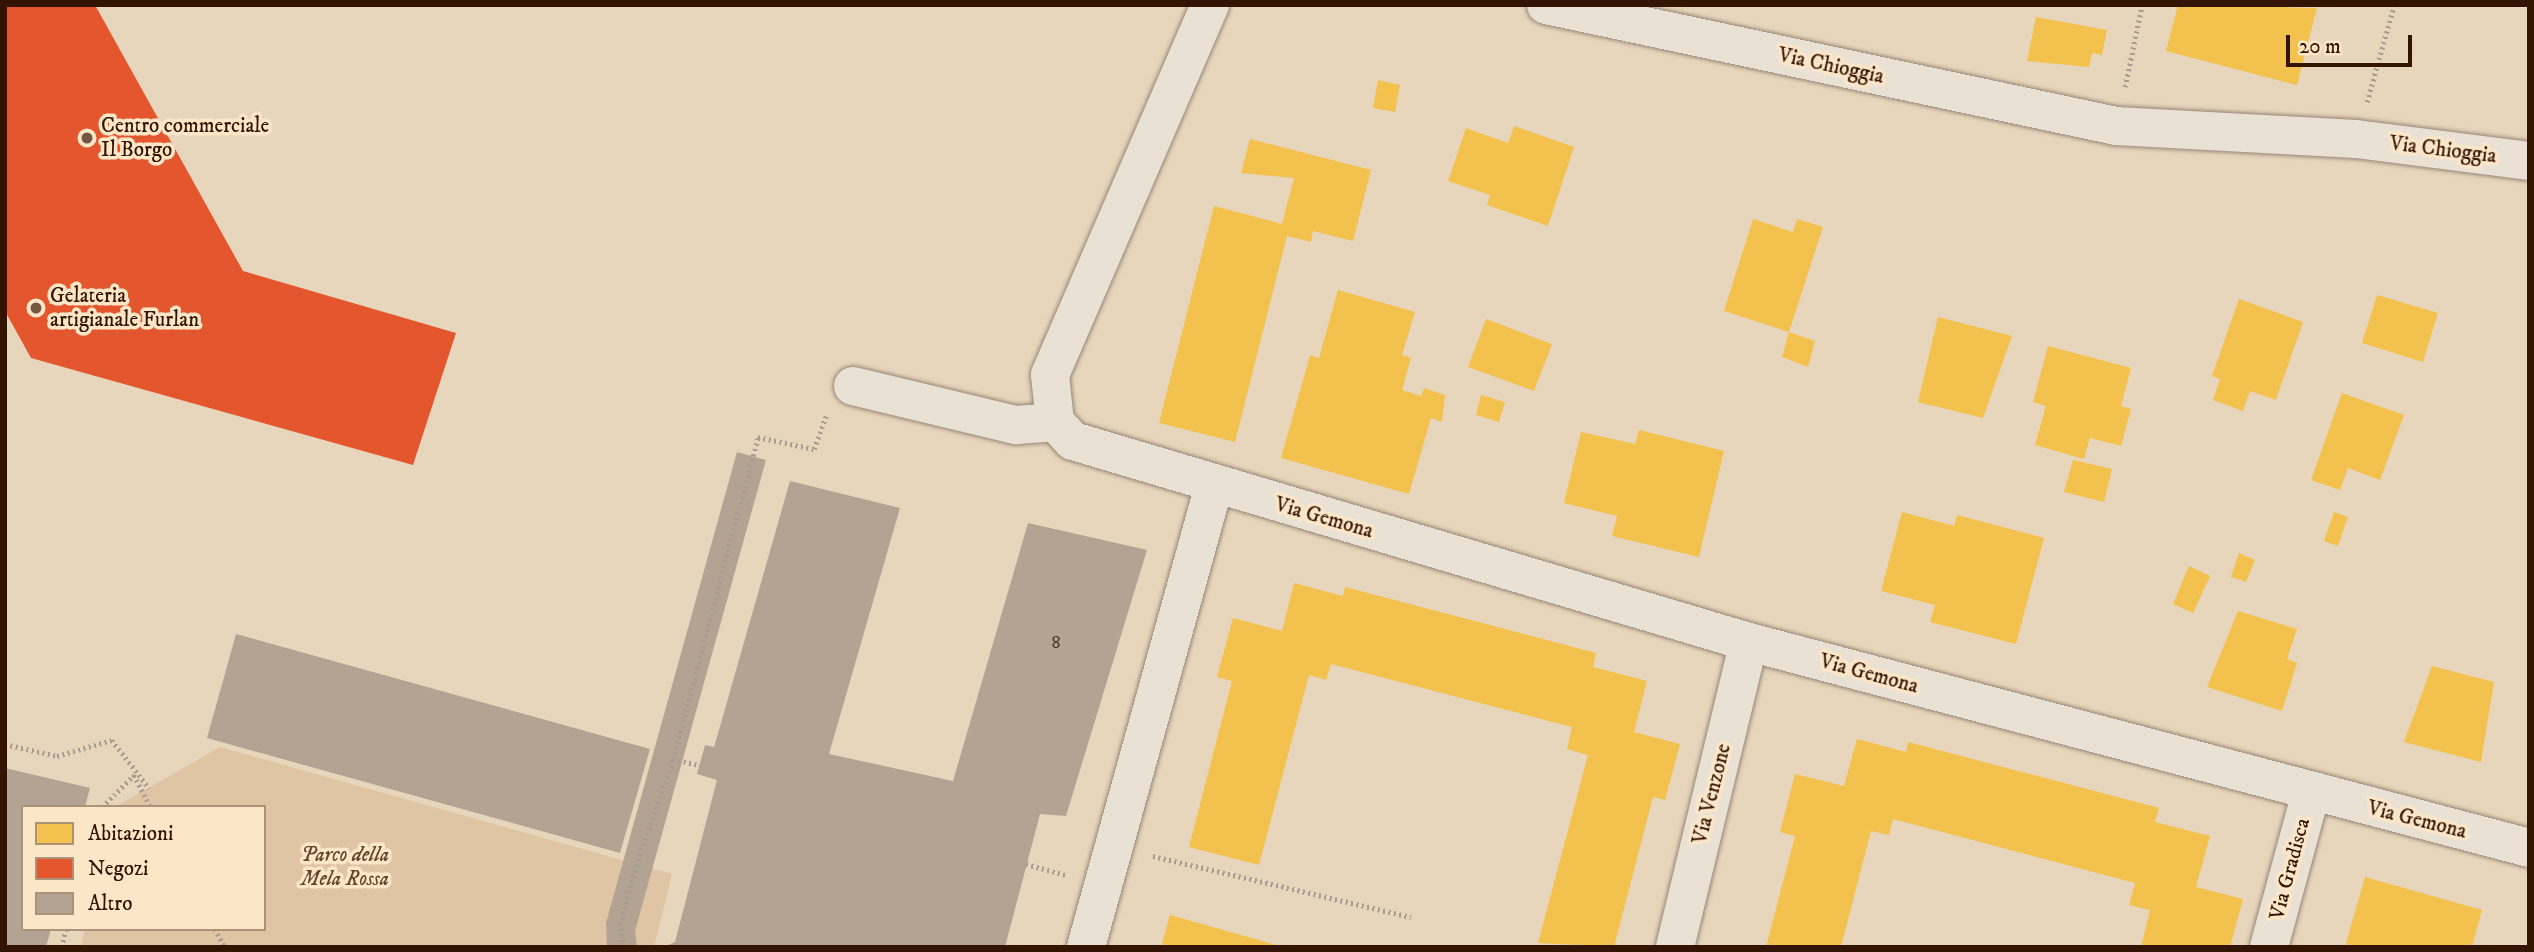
<!DOCTYPE html>
<html>
<head>
<meta charset="utf-8">
<style>
  body { margin:0 }
  #map { position:relative; width:2534px; height:952px; overflow:hidden; background:#e8d6bc; font-family:"IM FELL DW Pica",serif }
  div>[style] { position:absolute }
  [style*='--x'] { left:calc(var(--x)*1px); top:calc(var(--y)*1px); width:calc(var(--w)*1px); rotate:calc(var(--a)*1deg) }
  .green>* { inset:0; background:#dfc5a3 }
  .homes>* { inset:0; background:#f2c14e }
  .shops>* { inset:0; background:#e4572e }
  .building>* { inset:0; background:#b2a392 }
  .path>* { height:4.5px; margin-top:-2.25px; transform-origin:0; background:repeating-linear-gradient(90deg,#a79c91 0 2px,transparent 0 5.5px) }
  .roads { filter:drop-shadow(0 0 2px #968777) drop-shadow(0 0 2px #968777) }
  .street>* { height:38px; margin:-19px; padding:0 19px; transform-origin:19px; border-radius:19px; background:#eae1d5 }
  .secondary>* { height:38px; margin:-19px; padding:0 19px; transform-origin:19px; border-radius:19px; background:#eae1d5 }
  .dots>* { width:19px; height:19px; translate:-50% -50%; box-sizing:border-box; border:4px solid #fbe6c8; border-radius:50% }
  span { translate:-50% -50%; white-space:nowrap; text-align:center; line-height:1.15; -webkit-text-stroke:7px #fbe6c8; paint-order:stroke }
  .number-label { font-size:18px; color:#533726 }
  .number-label span { -webkit-text-stroke-width:0 }
  .street-label { font-size:21px; color:#331302 }
  .poi-label { font-size:21px; color:#331302 }
  .left { translate:0 -50%; text-align:left }
  .park-label { font-size:21px; color:#64442c; font-style:italic }
  .frame { position:absolute; inset:0; border:7px solid #331302; pointer-events:none }
  .legend { position:absolute; left:21px; top:805px; width:245px; height:126px; box-sizing:border-box; background:#fbe6c8; border:2px solid #ab9279; margin:0; padding:9px 12px; list-style:none; font-size:21px; color:#331302 }
  .legend li { display:flex; align-items:center; gap:14px; height:35px }
  .legend b { width:35px; border:2px solid #ab9279 }
  .scale { position:absolute; left:2286px; top:35px; width:126px; height:32px; box-sizing:border-box; border:4px solid #331302; border-top:0; padding-left:9px; font-size:21px; line-height:24px; white-space:nowrap; color:#331302; -webkit-text-stroke:5px #fbe6c8; paint-order:stroke }
</style>
</head>
<body>
<div id="map">
  <div class="green">
    <i style="clip-path:polygon(220px 747px,672px 874px,654px 947px,81px 947px,85px 929px,264px 929px,264px 807px,115px 807px)"></i>
  </div>
  <div class="homes">
    <i style="clip-path:polygon(2178px 5px,2317px 8px,2297px 85px,2166px 51px)"></i>
    <i style="clip-path:polygon(2036px 17px,2107px 30px,2102px 55px,2092px 53px,2089px 67px,2027px 61px)"></i>
    <i style="clip-path:polygon(1378px 80px,1400px 85px,1395px 112px,1373px 108px)"></i>
    <i style="clip-path:polygon(1514px 126px,1574px 147px,1548px 226px,1487px 205px,1490px 195px,1448px 181px,1466px 128px,1508px 143px)"></i>
    <i style="clip-path:polygon(1250px 139px,1371px 170px,1353px 241px,1313px 231px,1311px 242px,1287px 236px,1235px 442px,1159px 423px,1214px 206px,1282px 224px,1294px 178px,1241px 173px)"></i>
    <i style="clip-path:polygon(1753px 219px,1793px 232px,1797px 219px,1823px 227px,1789px 332px,1815px 341px,1808px 367px,1782px 357px,1789px 332px,1724px 311px)"></i>
    <i style="clip-path:polygon(1338px 290px,1415px 312px,1402px 355px,1411px 358px,1402px 390px,1421px 396px,1424px 388px,1445px 395px,1442px 422px,1431px 418px,1409px 494px,1281px 458px,1310px 355px,1319px 358px)"></i>
    <i style="clip-path:polygon(2377px 295px,2438px 313px,2423px 362px,2362px 343px)"></i>
    <i style="clip-path:polygon(2239px 299px,2303px 322px,2276px 400px,2250px 391px,2243px 411px,2213px 400px,2220px 379px,2212px 376px)"></i>
    <i style="clip-path:polygon(1938px 317px,2012px 336px,1983px 418px,1918px 402px)"></i>
    <i style="clip-path:polygon(1486px 319px,1552px 344px,1534px 391px,1468px 367px)"></i>
    <i style="clip-path:polygon(2048px 346px,2131px 368px,2121px 406px,2131px 409px,2121px 446px,2090px 438px,2084px 459px,2035px 445px,2046px 406px,2033px 402px)"></i>
    <i style="clip-path:polygon(2342px 393px,2404px 415px,2380px 480px,2348px 468px,2340px 490px,2311px 480px)"></i>
    <i style="clip-path:polygon(1481px 395px,1505px 402px,1499px 422px,1476px 415px)"></i>
    <i style="clip-path:polygon(1639px 430px,1724px 451px,1699px 557px,1612px 536px,1617px 516px,1564px 503px,1581px 432px,1635px 444px)"></i>
    <i style="clip-path:polygon(2073px 460px,2112px 469px,2104px 502px,2064px 492px)"></i>
    <i style="clip-path:polygon(1902px 512px,1954px 526px,1957px 515px,2044px 538px,2016px 644px,1930px 622px,1935px 605px,1881px 591px)"></i>
    <i style="clip-path:polygon(2334px 512px,2348px 517px,2338px 546px,2324px 541px)"></i>
    <i style="clip-path:polygon(2239px 553px,2255px 560px,2246px 582px,2231px 577px)"></i>
    <i style="clip-path:polygon(2189px 566px,2210px 576px,2193px 613px,2173px 604px)"></i>
    <i style="clip-path:polygon(1294px 583px,1343px 596px,1345px 587px,1596px 653px,1593px 667px,1647px 681px,1634px 732px,1680px 744px,1665px 800px,1653px 797px,1614px 947px,1538px 943px,1588px 755px,1567px 749px,1572px 727px,1331px 664px,1326px 680px,1309px 675px,1259px 865px,1189px 847px,1232px 681px,1217px 677px,1233px 618px,1282px 631px)"></i>
    <i style="clip-path:polygon(2238px 611px,2297px 629px,2287px 659px,2297px 663px,2282px 711px,2207px 687px)"></i>
    <i style="clip-path:polygon(2432px 666px,2494px 682px,2481px 762px,2404px 742px)"></i>
    <i style="clip-path:polygon(1857px 739px,1906px 752px,1908px 742px,2159px 808px,2155px 822px,2210px 836px,2196px 887px,2243px 899px,2230px 947px,2141px 947px,2150px 910px,2129px 905px,2135px 883px,1893px 819px,1889px 835px,1871px 831px,1841px 947px,1766px 947px,1795px 836px,1780px 832px,1795px 774px,1844px 786px)"></i>
    <i style="clip-path:polygon(2365px 877px,2482px 910px,2472px 947px,2345px 947px)"></i>
    <i style="clip-path:polygon(1170px 915px,1280px 946px,1280px 947px,1161px 947px)"></i>
  </div>
  <div class="shops">
    <i style="clip-path:polygon(5px 5px,95px 5px,243px 271px,456px 333px,413px 465px,31px 358px,5px 311px)"></i>
  </div>
  <div class="building">
    <i style="clip-path:polygon(737px 452px,766px 460px,635px 931px,637px 947px,607px 947px,606px 923px)"></i>
    <i style="clip-path:polygon(790px 481px,900px 508px,829px 754px,953px 781px,1028px 523px,1147px 550px,1066px 816px,1040px 814px,1005px 947px,664px 947px,675px 942px,717px 780px,697px 774px,705px 745px,714px 747px,717px 737px)"></i>
    <i style="clip-path:polygon(236px 634px,650px 749px,620px 853px,207px 738px)"></i>
    <i style="clip-path:polygon(5px 768px,90px 788px,85px 807px,23px 807px,23px 929px,51px 929px,46px 947px,5px 947px)"></i>
  </div>
  <div class="path">
    <i style="--x:2125;--y:87;--w:84;--a:-78.3"></i>
    <i style="--x:2367;--y:102;--w:101;--a:-74.4"></i>
    <i style="--x:5;--y:744;--w:53;--a:13"></i>
    <i style="--x:57;--y:756;--w:57;--a:-16.2"></i>
    <i style="--x:112;--y:740;--w:61;--a:52.4"></i>
    <i style="--x:673;--y:759;--w:333;--a:-75.2"></i>
    <i style="--x:758;--y:437;--w:57;--a:12.1"></i>
    <i style="--x:814;--y:449;--w:35;--a:-70"></i>
    <i style="--x:102;--y:807;--w:45;--a:-45"></i>
    <i style="--x:134;--y:775;--w:36;--a:63"></i>
    <i style="--x:1153;--y:856;--w:265;--a:13.3"></i>
    <i style="--x:1026;--y:864;--w:41;--a:15.4"></i>
    <i style="--x:215;--y:929;--w:21;--a:61"></i>
    <i style="--x:61;--y:947;--w:19;--a:-74"></i>
    <i style="--x:623;--y:947;--w:22;--a:-98"></i>
    <i style="--x:620;--y:925;--w:61;--a:-74.8"></i>
    <i style="--x:636;--y:866;--w:113;--a:-70.9"></i>
    <i style="--x:673;--y:759;--w:28;--a:13"></i>
  </div>
  <div class="roads">
    <div class="street">
      <i style="--x:1210;--y:5;--w:403;--a:113.4"></i>
      <i style="--x:1050;--y:375;--w:47;--a:83.9"></i>
      <i style="--x:1055;--y:422;--w:26;--a:47"></i>
      <i style="--x:1073;--y:441;--w:705;--a:16.56"></i>
      <i style="--x:1749;--y:642;--w:807;--a:14.79"></i>
      <i style="--x:853;--y:386;--w:168;--a:13.5"></i>
      <i style="--x:1016;--y:425;--w:39;--a:-4"></i>
      <i style="--x:1086;--y:947;--w:478;--a:-74.5"></i>
      <i style="--x:1675;--y:947;--w:314;--a:-76.4"></i>
      <i style="--x:2269;--y:947;--w:161;--a:-74.8"></i>
    </div>
    <div class="secondary">
      <i style="--x:1546;--y:5;--w:583;--a:11.98"></i>
      <i style="--x:2116;--y:126;--w:240;--a:3.1"></i>
      <i style="--x:2356;--y:139;--w:174;--a:7.2"></i>
    </div>
  </div>
  <div class="dots">
    <i style="left:87px;top:138px;background:#725743"></i>
    <i style="left:36px;top:308px;background:#725743"></i>
  </div>
  <div class="number-label">
    <span style="left:1056px;top:643px">8</span>
  </div>
  <div class="street-label">
    <span style="left:1831px;top:66px;rotate:12deg">Via Chioggia</span>
    <span style="left:2443px;top:150px;rotate:7deg">Via Chioggia</span>
    <span style="left:1324px;top:518px;rotate:16deg">Via Gemona</span>
    <span style="left:1869px;top:674px;rotate:15deg">Via Gemona</span>
    <span style="left:1712px;top:794px;rotate:-76deg">Via Venzone</span>
    <span style="left:2417px;top:820px;rotate:14deg">Via Gemona</span>
    <span style="left:2290px;top:869px;rotate:-75deg">Via Gradisca</span>
  </div>
  <div class="poi-label">
    <span class="left" style="left:101px;top:138px">Centro commerciale<br>Il Borgo</span>
    <span class="left" style="left:50px;top:308px">Gelateria<br>artigianale Furlan</span>
  </div>
  <div class="park-label">
    <span style="left:345px;top:867px">Parco della<br>Mela Rossa</span>
  </div>
  <div class="frame"></div>
  <ul class="legend">
  <li><b style="height:19px;background:#f2c14e"></b>Abitazioni</li>
  <li><b style="height:19px;background:#e4572e"></b>Negozi</li>
  <li><b style="height:19px;background:#b2a392"></b>Altro</li>
  </ul>
  <div class="scale">20 m</div>
</div>
</body>
</html>
